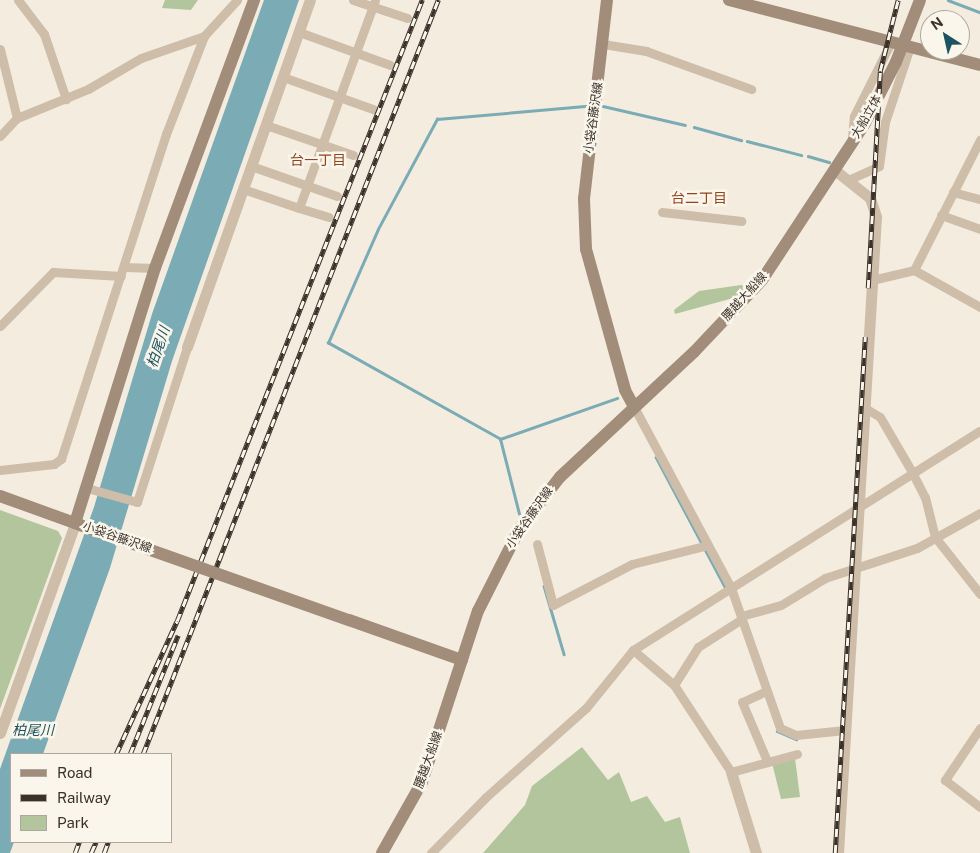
<!DOCTYPE html>
<html>
<head>
<meta charset="utf-8">
<style>
  body { margin:0 }
  #map { position:relative; width:980px; height:853px; overflow:hidden; background:#f4eddf; font-family:"Public Sans","Noto Sans JP",sans-serif }
  div>[style] { position:absolute }
  [style*='--x'] { left:calc(var(--x)*1px); top:calc(var(--y)*1px); width:calc(var(--w)*1px); rotate:calc(var(--a)*1deg) }
  .green>* { inset:0; background:#b3c59d }
  .water>* { inset:0; background:#7babb4 }
  .stream>* { height:2.5px; margin:-1.25px; padding:0 1.25px; transform-origin:1.25px; border-radius:1.25px; background:#7babb4 }
  .minor>* { height:9px; margin:-4.5px; padding:0 4.5px; transform-origin:4.5px; border-radius:4.5px; background:#cebea9 }
  .tertiary>* { height:11px; margin:-5.5px; padding:0 5.5px; transform-origin:5.5px; border-radius:5.5px; background:#cebea9 }
  .secondary>* { height:12px; margin:-6px; padding:0 6px; transform-origin:6px; border-radius:6px; background:#a28d7a }
  .rail>* { height:4.5px; margin-top:-2.25px; transform-origin:0; background:repeating-linear-gradient(90deg,#fbf6ec 0 8px,#3b3129 0 16px); box-sizing:border-box; border-block:1px solid #3b3129 }
  .secondary-bridge>* { height:12px; margin:-6px; padding:0 6px; transform-origin:6px; border-radius:6px; background:#a28d7a }
  span { translate:-50% -50%; white-space:nowrap; text-align:center; line-height:1.15; -webkit-text-stroke:5px #fbf6ec; paint-order:stroke }
  .street-label { font-size:12px; color:#3b3129 }
  .neighbourhood-label { font-size:14px; color:#90451d }
  .water-label { font-size:14px; color:#1c5360; font-style:italic }
  .legend { position:absolute; left:10px; top:753px; width:162px; height:90px; box-sizing:border-box; background:#fbf6ec; border:1px solid #aea79e; margin:0; padding:6px 9px; list-style:none; font-size:15px; color:#3b3129 }
  .legend li { display:flex; align-items:center; gap:10px; height:25px }
  .legend b { width:25px; border:1px solid #aea79e }
  .north { position:absolute; left:920px; top:10px; width:50px; height:50px; box-sizing:border-box; background:#fbf6ec; border:1px solid #aea79e; border-radius:50%; rotate:325deg; font-size:14px; font-weight:700; line-height:20px; text-align:center; color:#3b3129 }
  .north::after { content:''; display:block; margin:auto; width:18px; height:22px; background:#1c5360; clip-path:polygon(50% 0,100% 100%,50% 72%,0 100%) }
</style>
</head>
<body>
<div id="map">
  <div class="green">
    <i style="clip-path:polygon(165px 0,198px 0,191px 10px,162px 8px)"></i>
    <i style="clip-path:polygon(748px 284px,737px 297px,675px 314px,674px 310px,699px 291px)"></i>
    <i style="clip-path:polygon(0 510px,58px 531px,62px 538px,0 709px)"></i>
    <i style="clip-path:polygon(582px 747px,608px 780px,619px 772px,631px 802px,647px 796px,665px 822px,680px 817px,690px 853px,483px 853px,525px 805px,532px 786px)"></i>
    <i style="clip-path:polygon(795px 758px,800px 797px,781px 799px,772px 763px)"></i>
  </div>
  <div class="water">
    <i style="clip-path:polygon(264px 0,299px 0,172px 361px,110px 568px,43px 754px,11px 754px,14px 842px,10px 853px,0 853px,0 769px,94px 507px,152px 314px)"></i>
  </div>
  <div class="stream">
    <i style="--x:948;--y:0;--w:34;--a:21"></i>
    <i style="--x:603;--y:106;--w:84;--a:13"></i>
    <i style="--x:694;--y:127;--w:49;--a:15.5"></i>
    <i style="--x:747;--y:141;--w:56;--a:14.5"></i>
    <i style="--x:808;--y:156;--w:22;--a:16"></i>
    <i style="--x:500;--y:439;--w:124;--a:-19.3"></i>
    <i style="--x:656;--y:457;--w:147;--a:62"></i>
    <i style="--x:519;--y:514;--w:77;--a:-104.2"></i>
    <i style="--x:500;--y:439;--w:197;--a:-150.8"></i>
    <i style="--x:328;--y:343;--w:124;--a:-66.3"></i>
    <i style="--x:378;--y:229;--w:125;--a:-61.8"></i>
    <i style="--x:437;--y:119;--w:151;--a:-5"></i>
    <i style="--x:544;--y:586;--w:71;--a:73.6"></i>
    <i style="--x:777;--y:731;--w:21;--a:23"></i>
  </div>
  <div class="minor">
    <i style="--x:18;--y:0;--w:43;--a:52.6"></i>
    <i style="--x:44;--y:34;--w:69;--a:71.3"></i>
    <i style="--x:353;--y:0;--w:57;--a:18.4"></i>
    <i style="--x:299;--y:32;--w:97;--a:19.9"></i>
    <i style="--x:603;--y:44;--w:44;--a:9.2"></i>
    <i style="--x:646;--y:51;--w:112;--a:19.9"></i>
    <i style="--x:0;--y:49;--w:71;--a:76.2"></i>
    <i style="--x:283;--y:77;--w:96;--a:19.6"></i>
    <i style="--x:266;--y:125;--w:92;--a:19"></i>
    <i style="--x:0;--y:136;--w:25;--a:-47"></i>
    <i style="--x:17;--y:118;--w:77;--a:-22.2"></i>
    <i style="--x:88;--y:89;--w:61;--a:-30.3"></i>
    <i style="--x:141;--y:58;--w:67;--a:-19.2"></i>
    <i style="--x:204;--y:36;--w:49;--a:-47.5"></i>
    <i style="--x:852;--y:138;--w:22;--a:-85"></i>
    <i style="--x:854;--y:116;--w:83;--a:-63.4"></i>
    <i style="--x:251;--y:166;--w:91;--a:19.2"></i>
    <i style="--x:848;--y:180;--w:34;--a:-24"></i>
    <i style="--x:879;--y:166;--w:44;--a:-82.2"></i>
    <i style="--x:885;--y:122;--w:79;--a:-71.6"></i>
    <i style="--x:243;--y:189;--w:59;--a:18.7"></i>
    <i style="--x:299;--y:208;--w:221;--a:-69.9"></i>
    <i style="--x:953;--y:192;--w:28;--a:15"></i>
    <i style="--x:299;--y:208;--w:31;--a:17"></i>
    <i style="--x:662;--y:212;--w:80;--a:6.5"></i>
    <i style="--x:941;--y:215;--w:41;--a:19.7"></i>
    <i style="--x:124;--y:267;--w:31;--a:2"></i>
    <i style="--x:914;--y:270;--w:76;--a:29.3"></i>
    <i style="--x:872;--y:280;--w:43;--a:-13.4"></i>
    <i style="--x:914;--y:270;--w:146;--a:-63.1"></i>
    <i style="--x:0;--y:326;--w:76;--a:-45.5"></i>
    <i style="--x:53;--y:272;--w:68;--a:3.4"></i>
    <i style="--x:634;--y:407;--w:205;--a:61.8"></i>
    <i style="--x:731;--y:588;--w:148;--a:70.7"></i>
    <i style="--x:780;--y:728;--w:17;--a:24"></i>
    <i style="--x:796;--y:735;--w:49;--a:-5.8"></i>
    <i style="--x:865;--y:408;--w:17;--a:31"></i>
    <i style="--x:880;--y:417;--w:64;--a:59.8"></i>
    <i style="--x:912;--y:472;--w:28;--a:63"></i>
    <i style="--x:925;--y:497;--w:41;--a:76"></i>
    <i style="--x:935;--y:537;--w:73;--a:51.7"></i>
    <i style="--x:0;--y:470;--w:54;--a:-6.3"></i>
    <i style="--x:54;--y:464;--w:9;--a:-36"></i>
    <i style="--x:61;--y:459;--w:342;--a:-72.1"></i>
    <i style="--x:166;--y:134;--w:105;--a:-68.8"></i>
    <i style="--x:87;--y:488;--w:52;--a:15.6"></i>
    <i style="--x:137;--y:502;--w:163;--a:-72.1"></i>
    <i style="--x:537;--y:544;--w:63;--a:75.3"></i>
    <i style="--x:553;--y:605;--w:89;--a:-27.4"></i>
    <i style="--x:632;--y:564;--w:78;--a:-14"></i>
    <i style="--x:741;--y:616;--w:41;--a:-15.4"></i>
    <i style="--x:781;--y:605;--w:52;--a:-31.5"></i>
    <i style="--x:825;--y:578;--w:97;--a:-18.1"></i>
    <i style="--x:917;--y:548;--w:72;--a:-29.1"></i>
    <i style="--x:674;--y:685;--w:45;--a:-57.7"></i>
    <i style="--x:698;--y:647;--w:52;--a:-32.5"></i>
    <i style="--x:766;--y:691;--w:26;--a:155"></i>
    <i style="--x:742;--y:702;--w:64;--a:67"></i>
    <i style="--x:980;--y:728;--w:63;--a:123.9"></i>
    <i style="--x:945;--y:780;--w:44;--a:37.6"></i>
    <i style="--x:797;--y:754;--w:68;--a:164.7"></i>
    <i style="--x:731;--y:772;--w:104;--a:-123.2"></i>
    <i style="--x:674;--y:685;--w:54;--a:-139.5"></i>
    <i style="--x:633;--y:650;--w:410;--a:-32.3"></i>
    <i style="--x:431;--y:853;--w:78;--a:-45.5"></i>
    <i style="--x:486;--y:797;--w:134;--a:-41.7"></i>
    <i style="--x:586;--y:708;--w:75;--a:-51"></i>
  </div>
  <div class="tertiary">
    <i style="--x:836;--y:171;--w:43;--a:38.5"></i>
    <i style="--x:870;--y:198;--w:20;--a:72"></i>
    <i style="--x:876;--y:217;--w:637;--a:93.42"></i>
    <i style="--x:187;--y:347;--w:368;--a:-70.5"></i>
    <i style="--x:0;--y:733;--w:223;--a:-70.3"></i>
    <i style="--x:731;--y:772;--w:85;--a:72.8"></i>
  </div>
  <div class="secondary">
    <i style="--x:607;--y:0;--w:200;--a:96.6"></i>
    <i style="--x:584;--y:199;--w:50;--a:87.7"></i>
    <i style="--x:586;--y:249;--w:146;--a:74.5"></i>
    <i style="--x:625;--y:390;--w:19;--a:62"></i>
    <i style="--x:729;--y:0;--w:259;--a:14.5"></i>
    <i style="--x:0;--y:496;--w:85;--a:19.9"></i>
    <i style="--x:75;--y:523;--w:267;--a:-72.6"></i>
    <i style="--x:155;--y:268;--w:286;--a:-69.7"></i>
    <i style="--x:349;--y:620;--w:120;--a:19.5"></i>
    <i style="--x:382;--y:853;--w:81;--a:-60.6"></i>
    <i style="--x:422;--y:782;--w:180;--a:-71.9"></i>
    <i style="--x:478;--y:611;--w:93;--a:-63.2"></i>
    <i style="--x:520;--y:528;--w:65;--a:-51.9"></i>
    <i style="--x:560;--y:477;--w:183;--a:-43"></i>
    <i style="--x:694;--y:352;--w:99;--a:-46.6"></i>
    <i style="--x:762;--y:280;--w:188;--a:-56.7"></i>
    <i style="--x:865;--y:123;--w:68;--a:-63.1"></i>
  </div>
  <div class="rail">
    <i style="--x:868;--y:288;--w:217;--a:-86.8"></i>
    <i style="--x:880;--y:71;--w:73;--a:-75.8"></i>
    <i style="--x:116;--y:754;--w:146;--a:-65.4"></i>
    <i style="--x:177;--y:621;--w:668;--a:-68.47"></i>
    <i style="--x:130;--y:754;--w:128;--a:-68"></i>
    <i style="--x:143;--y:754;--w:810;--a:-68.63"></i>
    <i style="--x:75;--y:853;--w:12;--a:-70"></i>
    <i style="--x:91;--y:853;--w:12;--a:-66"></i>
    <i style="--x:104;--y:853;--w:12;--a:-70"></i>
    <i style="--x:835;--y:853;--w:517;--a:-86.67"></i>
  </div>
  <div class="secondary-bridge">
    <i style="--x:896;--y:62;--w:66;--a:-68.8"></i>
    <i style="--x:80;--y:525;--w:285;--a:19.5"></i>
  </div>
  <div class="street-label">
    <span style="left:867px;top:117px;rotate:-60deg">大船立体</span>
    <span style="left:594px;top:118px;rotate:-82deg">小袋谷藤沢線</span>
    <span style="left:745px;top:297px;rotate:-48deg">腰越大船線</span>
    <span style="left:530px;top:518px;rotate:-55deg">小袋谷藤沢線</span>
    <span style="left:117px;top:538px;rotate:19deg">小袋谷藤沢線</span>
    <span style="left:429px;top:760px;rotate:-70deg">腰越大船線</span>
  </div>
  <div class="neighbourhood-label">
    <span style="left:318px;top:160px">台一丁目</span>
    <span style="left:699px;top:198px">台二丁目</span>
  </div>
  <div class="water-label">
    <span style="left:158px;top:347px;rotate:-71deg">柏尾川</span>
    <span style="left:33px;top:730px">柏尾川</span>
  </div>
  <ul class="legend">
  <li><b style="height:6px;background:#a28d7a"></b>Road</li>
  <li><b style="height:6px;background:#3b3129"></b>Railway</li>
  <li><b style="height:14px;background:#b3c59d"></b>Park</li>
  </ul>
  <div class="north">N</div>
</div>
</body>
</html>
